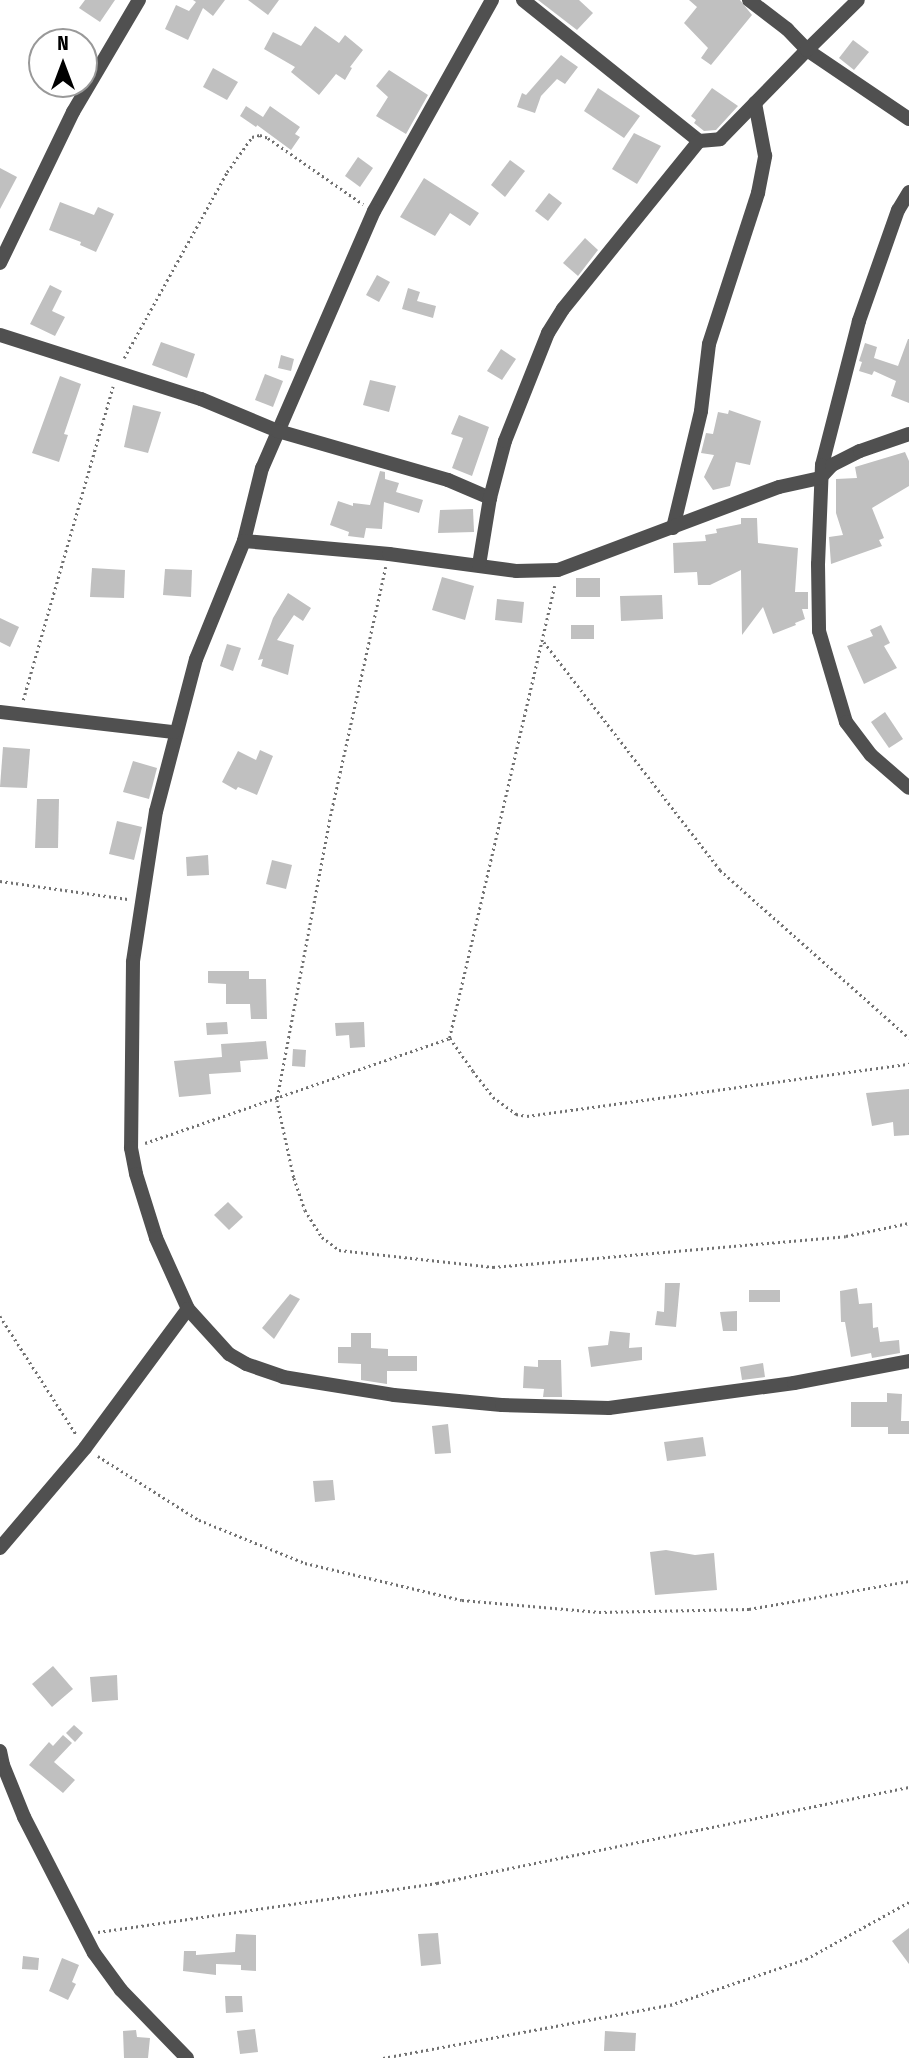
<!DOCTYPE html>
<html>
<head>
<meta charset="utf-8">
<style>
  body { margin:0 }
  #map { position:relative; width:909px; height:2058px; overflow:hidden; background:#fff; font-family:"Fira Sans Condensed",sans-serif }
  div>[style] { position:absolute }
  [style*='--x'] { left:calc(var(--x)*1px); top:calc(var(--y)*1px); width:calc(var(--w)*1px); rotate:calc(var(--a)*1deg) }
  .building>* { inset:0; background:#c0c0c0 }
  .path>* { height:2.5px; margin-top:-1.25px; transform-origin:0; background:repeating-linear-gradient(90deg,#727272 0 2px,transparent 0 5.5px) }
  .street>* { height:14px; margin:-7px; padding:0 7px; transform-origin:7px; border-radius:7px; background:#505050 }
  span { translate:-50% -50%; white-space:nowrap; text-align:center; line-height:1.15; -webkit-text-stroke:5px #fff; paint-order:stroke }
  .north { position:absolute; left:28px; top:28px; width:70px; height:70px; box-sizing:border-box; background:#fff; border:2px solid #999; border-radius:50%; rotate:0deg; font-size:19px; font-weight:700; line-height:28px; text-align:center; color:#000 }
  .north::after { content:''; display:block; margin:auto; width:24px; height:32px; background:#000; clip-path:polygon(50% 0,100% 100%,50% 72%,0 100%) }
</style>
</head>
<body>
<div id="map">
  <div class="building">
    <i style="clip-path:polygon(85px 0,115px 0,100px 22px,79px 8px)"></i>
    <i style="clip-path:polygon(193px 0,225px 0,213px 16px,203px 8px,188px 40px,165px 29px,176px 5px,189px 11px,196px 2px)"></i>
    <i style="clip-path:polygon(248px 0,279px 0,268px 15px)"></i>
    <i style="clip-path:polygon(538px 0,579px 0,593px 13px,577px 30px)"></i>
    <i style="clip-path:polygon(689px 0,740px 0,752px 15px,711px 65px,701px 58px,708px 48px,684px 23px,697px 7px)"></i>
    <i style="clip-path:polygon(315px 26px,339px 43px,345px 35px,363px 50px,350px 67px,352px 68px,345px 80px,336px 74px,319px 95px,291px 72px,295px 67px,264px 49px,273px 32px,301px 46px)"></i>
    <i style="clip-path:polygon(853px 40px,869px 52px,854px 70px,839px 58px)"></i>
    <i style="clip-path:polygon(561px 55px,578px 67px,565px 84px,557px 79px,541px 96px,535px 113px,517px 107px,522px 93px,526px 95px)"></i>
    <i style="clip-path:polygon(213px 68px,238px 82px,227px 100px,203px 87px)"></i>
    <i style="clip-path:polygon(389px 70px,428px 95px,406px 134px,376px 116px,388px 97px,376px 86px)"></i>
    <i style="clip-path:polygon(598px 88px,640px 116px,624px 138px,584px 111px)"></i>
    <i style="clip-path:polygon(712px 88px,738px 106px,716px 130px,704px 131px,694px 123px,696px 120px,691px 116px)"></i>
    <i style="clip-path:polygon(246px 106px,263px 117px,270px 106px,300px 127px,295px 134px,300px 137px,291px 150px,257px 125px,262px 118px,256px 127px,240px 116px)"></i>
    <i style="clip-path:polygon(634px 133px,661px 146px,637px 184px,612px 169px)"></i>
    <i style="clip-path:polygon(358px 157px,373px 168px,360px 187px,345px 176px)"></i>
    <i style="clip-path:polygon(510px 160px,525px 171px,505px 197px,491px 185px)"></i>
    <i style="clip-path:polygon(0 168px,17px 177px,0 209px)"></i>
    <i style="clip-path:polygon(424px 178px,479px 213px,470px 226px,450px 213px,435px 236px,400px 217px)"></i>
    <i style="clip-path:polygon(549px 193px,562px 203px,548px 221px,535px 211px)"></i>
    <i style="clip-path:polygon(60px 202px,94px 215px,98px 207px,114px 214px,96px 252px,80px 245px,81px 242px,49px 230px)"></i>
    <i style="clip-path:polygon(585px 238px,598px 250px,578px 276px,563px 263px)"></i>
    <i style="clip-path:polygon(377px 275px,390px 282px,379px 302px,366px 295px)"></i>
    <i style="clip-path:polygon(50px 285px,62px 291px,52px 311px,65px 317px,55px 336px,30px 324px)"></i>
    <i style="clip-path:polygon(408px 288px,420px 292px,417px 301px,436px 306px,433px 318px,402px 309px)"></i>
    <i style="clip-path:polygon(908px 339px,909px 339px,909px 403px,891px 396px,896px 381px,874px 371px,872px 375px,859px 371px,862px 362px,859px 361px,865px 343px,877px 347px,874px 358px,898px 366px)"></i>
    <i style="clip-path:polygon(161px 342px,195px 354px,187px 378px,152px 365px)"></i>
    <i style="clip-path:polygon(501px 349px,516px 359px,502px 380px,487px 371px)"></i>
    <i style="clip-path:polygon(281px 355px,294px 359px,291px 371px,278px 368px)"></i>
    <i style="clip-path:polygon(265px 374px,283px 381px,273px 407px,255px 400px)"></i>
    <i style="clip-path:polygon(60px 376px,81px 384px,64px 434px,68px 435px,59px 462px,32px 453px)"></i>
    <i style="clip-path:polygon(370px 380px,396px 386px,389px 412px,363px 405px)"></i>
    <i style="clip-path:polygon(133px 405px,161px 412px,148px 453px,124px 447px)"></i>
    <i style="clip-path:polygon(729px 410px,761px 421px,750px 465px,736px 462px,730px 486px,713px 490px,704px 477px,714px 455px,701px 453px,706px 433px,713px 434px,718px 412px,728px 414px)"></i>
    <i style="clip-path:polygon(459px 415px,489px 427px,472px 476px,452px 468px,463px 438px,451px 434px)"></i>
    <i style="clip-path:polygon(905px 452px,909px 461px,909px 486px,872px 508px,884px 538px,879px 540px,882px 546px,831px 564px,829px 537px,843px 535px,836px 513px,836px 479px,857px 478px,855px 467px)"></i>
    <i style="clip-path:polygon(380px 471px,385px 472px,385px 479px,399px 483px,396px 492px,423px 500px,419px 513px,384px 502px,382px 529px,366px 528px,364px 538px,348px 536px,349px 532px,330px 525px,338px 501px,353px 506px,353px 503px,370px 505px)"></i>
    <i style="clip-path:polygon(473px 509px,474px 532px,438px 533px,440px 510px)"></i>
    <i style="clip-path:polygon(741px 518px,757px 518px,758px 543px,798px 548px,795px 592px,808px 592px,808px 609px,802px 609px,805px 619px,795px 623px,796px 625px,773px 634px,763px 607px,742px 635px,741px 570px,710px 585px,698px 585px,697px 572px,674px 573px,673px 543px,706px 541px,705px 535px,717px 533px,716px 529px,741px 524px)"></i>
    <i style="clip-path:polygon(92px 568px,125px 570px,124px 598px,90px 597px)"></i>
    <i style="clip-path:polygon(165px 569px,192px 570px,191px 597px,163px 595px)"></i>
    <i style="clip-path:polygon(442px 577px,474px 586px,465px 620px,432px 610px)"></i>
    <i style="clip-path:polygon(576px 578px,600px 578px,600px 597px,576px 597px)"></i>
    <i style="clip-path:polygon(288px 593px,311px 608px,303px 621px,294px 615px,277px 640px,294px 645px,288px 675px,261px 666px,263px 659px,258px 660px,273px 618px)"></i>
    <i style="clip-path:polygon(662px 595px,663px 619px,621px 621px,620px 596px)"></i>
    <i style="clip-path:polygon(497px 599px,524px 602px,522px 623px,495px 620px)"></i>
    <i style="clip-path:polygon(0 618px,19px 627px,10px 647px,0 642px)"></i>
    <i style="clip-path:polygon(571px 625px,594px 625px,594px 639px,571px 639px)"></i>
    <i style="clip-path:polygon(881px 625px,890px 643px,884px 646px,897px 668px,864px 684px,847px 646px,873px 636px,870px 630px)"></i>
    <i style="clip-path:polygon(227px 644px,241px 648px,233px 671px,220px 666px)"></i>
    <i style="clip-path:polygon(885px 712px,903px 739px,889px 748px,871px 722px)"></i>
    <i style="clip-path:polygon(3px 747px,30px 749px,27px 788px,0 787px)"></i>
    <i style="clip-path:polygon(260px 750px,273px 756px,257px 795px,238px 787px,236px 790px,222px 782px,238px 751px,256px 760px)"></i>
    <i style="clip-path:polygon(133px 761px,157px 768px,149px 799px,123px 792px)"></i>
    <i style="clip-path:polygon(37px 799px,59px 799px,58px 848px,35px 848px)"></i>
    <i style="clip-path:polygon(117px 821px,142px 827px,134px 860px,109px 854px)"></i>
    <i style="clip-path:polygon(208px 855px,209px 875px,187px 876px,186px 857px)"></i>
    <i style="clip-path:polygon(272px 860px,292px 865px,286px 889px,266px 884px)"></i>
    <i style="clip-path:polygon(208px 971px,249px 971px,249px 979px,266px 979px,267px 1019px,251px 1019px,250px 1004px,226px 1004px,226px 984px,208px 983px)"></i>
    <i style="clip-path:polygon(227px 1022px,228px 1034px,207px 1035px,206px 1023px)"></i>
    <i style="clip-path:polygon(364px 1022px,365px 1047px,350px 1048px,349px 1035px,336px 1036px,335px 1023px)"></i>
    <i style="clip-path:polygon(266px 1041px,268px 1059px,240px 1061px,241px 1072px,209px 1074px,211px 1094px,179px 1097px,174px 1061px,222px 1057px,221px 1044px)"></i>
    <i style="clip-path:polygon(293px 1049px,306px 1050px,305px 1067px,292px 1066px)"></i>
    <i style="clip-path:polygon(909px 1089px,909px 1135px,894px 1136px,893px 1122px,872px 1126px,866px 1093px)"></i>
    <i style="clip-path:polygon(228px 1202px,243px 1217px,229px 1230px,214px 1215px)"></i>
    <i style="clip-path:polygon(665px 1283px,680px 1283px,676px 1327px,655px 1325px,657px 1311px,664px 1312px)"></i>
    <i style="clip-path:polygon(857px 1288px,859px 1304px,872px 1303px,873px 1328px,878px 1327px,880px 1342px,899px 1340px,900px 1353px,872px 1358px,871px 1353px,851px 1357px,845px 1322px,841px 1322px,840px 1291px)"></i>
    <i style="clip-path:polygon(749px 1290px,780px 1290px,780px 1302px,749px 1302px)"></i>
    <i style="clip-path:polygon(290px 1294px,300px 1299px,274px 1339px,262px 1328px)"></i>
    <i style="clip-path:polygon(737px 1311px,737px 1331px,723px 1331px,720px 1312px)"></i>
    <i style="clip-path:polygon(610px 1331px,630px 1333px,629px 1348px,642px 1347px,642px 1360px,591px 1367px,588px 1347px,608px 1345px)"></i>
    <i style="clip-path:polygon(351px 1333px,371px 1333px,371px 1348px,388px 1349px,388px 1356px,417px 1356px,417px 1371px,387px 1371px,387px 1384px,361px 1380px,361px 1364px,338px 1363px,338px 1347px,351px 1347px)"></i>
    <i style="clip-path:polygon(538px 1360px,561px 1360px,562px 1397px,543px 1397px,544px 1389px,523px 1388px,524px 1366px,538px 1367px)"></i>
    <i style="clip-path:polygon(763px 1363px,765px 1377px,742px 1380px,740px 1367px)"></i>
    <i style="clip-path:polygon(887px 1393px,902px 1394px,901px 1421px,909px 1421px,909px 1434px,888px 1434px,888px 1427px,851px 1427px,851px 1402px,887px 1402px)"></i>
    <i style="clip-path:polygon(448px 1424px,451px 1453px,435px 1454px,432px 1426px)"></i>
    <i style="clip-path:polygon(703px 1437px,706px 1456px,667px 1461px,664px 1442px)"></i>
    <i style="clip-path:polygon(333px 1480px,335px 1500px,315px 1502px,313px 1481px)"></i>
    <i style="clip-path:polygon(666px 1550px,695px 1555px,714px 1553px,717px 1590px,655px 1595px,650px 1552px)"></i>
    <i style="clip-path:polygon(53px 1666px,73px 1689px,52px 1707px,32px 1684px)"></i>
    <i style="clip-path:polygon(117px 1675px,118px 1700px,92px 1702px,90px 1677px)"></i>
    <i style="clip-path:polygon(74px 1725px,83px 1733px,75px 1742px,66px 1733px)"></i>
    <i style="clip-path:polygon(63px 1735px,72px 1743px,54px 1762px,75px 1780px,63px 1793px,29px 1765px,49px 1742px,53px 1746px)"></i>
    <i style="clip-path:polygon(909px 1928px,909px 1964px,892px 1941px)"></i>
    <i style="clip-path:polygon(438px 1933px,441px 1964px,421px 1966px,418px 1934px)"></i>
    <i style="clip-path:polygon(236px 1934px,256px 1935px,256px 1971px,241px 1970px,241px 1965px,216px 1964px,216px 1975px,183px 1971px,184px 1951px,196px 1951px,196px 1955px,235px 1952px)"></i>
    <i style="clip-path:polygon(23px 1956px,39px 1958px,38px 1970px,22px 1969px)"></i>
    <i style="clip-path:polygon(62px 1958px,79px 1965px,72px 1982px,76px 1984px,68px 2000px,49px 1991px)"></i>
    <i style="clip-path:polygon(225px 1996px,242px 1996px,243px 2012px,226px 2013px)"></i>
    <i style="clip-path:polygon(255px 2029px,258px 2052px,240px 2054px,237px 2031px)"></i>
    <i style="clip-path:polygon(136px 2030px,137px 2037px,150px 2038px,148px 2058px,124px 2058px,123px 2031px)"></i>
    <i style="clip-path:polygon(605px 2031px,636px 2033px,635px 2051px,604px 2051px)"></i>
  </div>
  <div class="path">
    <i style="--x:124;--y:358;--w:213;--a:-61"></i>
    <i style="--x:227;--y:172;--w:43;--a:-54.5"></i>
    <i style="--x:252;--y:137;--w:8;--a:-14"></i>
    <i style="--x:260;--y:135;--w:9;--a:21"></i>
    <i style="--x:268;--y:138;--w:116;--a:34.8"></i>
    <i style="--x:386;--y:567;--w:259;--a:102.5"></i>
    <i style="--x:330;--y:820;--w:285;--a:100.7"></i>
    <i style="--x:277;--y:1100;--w:80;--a:77.7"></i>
    <i style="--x:294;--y:1178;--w:34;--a:71"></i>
    <i style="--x:305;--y:1210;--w:32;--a:58"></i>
    <i style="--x:322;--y:1237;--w:21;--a:37"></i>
    <i style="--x:339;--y:1250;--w:155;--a:6.3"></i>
    <i style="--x:493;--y:1267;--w:354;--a:-5"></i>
    <i style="--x:846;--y:1236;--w:64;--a:-11.7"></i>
    <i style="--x:555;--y:586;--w:464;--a:103.1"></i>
    <i style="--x:450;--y:1038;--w:40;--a:55.1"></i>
    <i style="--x:473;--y:1071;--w:33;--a:52"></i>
    <i style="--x:493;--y:1097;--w:29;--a:36"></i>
    <i style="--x:516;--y:1114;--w:11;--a:10"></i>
    <i style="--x:527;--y:1116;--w:386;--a:-7.8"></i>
    <i style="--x:544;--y:642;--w:288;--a:52.3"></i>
    <i style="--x:720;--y:870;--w:253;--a:41.6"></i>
    <i style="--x:23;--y:700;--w:326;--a:-74"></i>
    <i style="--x:0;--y:881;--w:129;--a:8"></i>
    <i style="--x:145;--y:1143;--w:323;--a:-19"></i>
    <i style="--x:0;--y:1316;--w:140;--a:57.2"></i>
    <i style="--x:98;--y:1456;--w:120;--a:32.4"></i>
    <i style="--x:199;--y:1520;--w:114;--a:22.1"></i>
    <i style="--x:305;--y:1563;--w:161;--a:13.3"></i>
    <i style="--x:462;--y:1600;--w:138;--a:5"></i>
    <i style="--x:599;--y:1612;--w:150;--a:-1.1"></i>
    <i style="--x:749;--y:1609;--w:162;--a:-9.9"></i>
    <i style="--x:98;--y:1932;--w:343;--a:-8.2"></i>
    <i style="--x:437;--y:1883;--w:482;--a:-11.5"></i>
    <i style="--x:383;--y:2058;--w:292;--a:-10.5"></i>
    <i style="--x:670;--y:2005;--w:144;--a:-18.7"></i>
    <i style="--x:806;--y:1959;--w:118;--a:-29"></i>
  </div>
  <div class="street">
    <i style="--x:492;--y:0;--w:242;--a:119.2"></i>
    <i style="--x:374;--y:211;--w:280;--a:113.5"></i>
    <i style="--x:262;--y:468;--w:75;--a:103.9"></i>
    <i style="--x:244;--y:541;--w:127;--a:112.1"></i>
    <i style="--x:196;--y:659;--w:157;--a:104.7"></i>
    <i style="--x:156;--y:811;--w:153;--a:98.7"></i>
    <i style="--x:133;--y:962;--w:186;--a:90.6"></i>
    <i style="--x:131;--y:1148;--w:26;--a:79"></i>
    <i style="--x:136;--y:1174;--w:67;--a:72.6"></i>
    <i style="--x:156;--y:1238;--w:78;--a:65.7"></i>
    <i style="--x:188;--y:1309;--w:61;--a:47.7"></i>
    <i style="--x:229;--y:1354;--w:20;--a:30"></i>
    <i style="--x:246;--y:1364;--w:39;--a:19"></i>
    <i style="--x:283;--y:1377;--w:112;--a:9.2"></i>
    <i style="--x:394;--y:1395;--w:108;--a:5.3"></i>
    <i style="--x:502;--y:1405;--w:107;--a:1.6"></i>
    <i style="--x:609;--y:1408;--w:187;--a:-7.7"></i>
    <i style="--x:794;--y:1383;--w:117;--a:-10.8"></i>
    <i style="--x:523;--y:0;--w:226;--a:38.7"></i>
    <i style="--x:699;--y:141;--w:21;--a:-5"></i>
    <i style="--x:720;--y:139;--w:124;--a:-45.7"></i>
    <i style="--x:807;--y:50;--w:123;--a:34.1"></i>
    <i style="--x:749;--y:0;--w:48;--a:37.3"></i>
    <i style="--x:787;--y:29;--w:29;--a:46"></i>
    <i style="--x:807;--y:50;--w:71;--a:-44.4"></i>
    <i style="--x:909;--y:192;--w:21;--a:121"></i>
    <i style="--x:898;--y:210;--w:118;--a:109.4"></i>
    <i style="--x:859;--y:321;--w:149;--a:104.4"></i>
    <i style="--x:822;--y:465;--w:99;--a:92.3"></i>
    <i style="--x:818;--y:564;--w:67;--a:89.1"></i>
    <i style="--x:819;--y:631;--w:95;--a:73.5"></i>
    <i style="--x:846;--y:722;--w:41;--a:52.9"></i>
    <i style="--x:871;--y:755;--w:50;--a:41"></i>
    <i style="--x:0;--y:263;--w:168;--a:-64.2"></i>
    <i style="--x:73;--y:112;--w:130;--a:-59.5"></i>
    <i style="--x:0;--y:335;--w:211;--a:17.7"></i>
    <i style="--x:201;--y:399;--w:83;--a:22.6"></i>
    <i style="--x:278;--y:431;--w:177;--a:16.1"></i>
    <i style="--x:448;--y:480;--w:46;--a:23.2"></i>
    <i style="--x:673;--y:528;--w:120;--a:-76.5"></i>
    <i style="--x:701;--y:411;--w:67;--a:-83.2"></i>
    <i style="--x:709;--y:344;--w:159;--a:-72"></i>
    <i style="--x:758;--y:193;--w:38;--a:-79"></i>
    <i style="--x:765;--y:156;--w:54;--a:-100.7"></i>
    <i style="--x:244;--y:541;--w:146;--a:5.1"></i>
    <i style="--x:389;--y:554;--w:128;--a:7.6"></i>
    <i style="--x:516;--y:571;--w:42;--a:-1.4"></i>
    <i style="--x:558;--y:570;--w:236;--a:-20.6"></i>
    <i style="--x:779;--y:487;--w:42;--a:-12.4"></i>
    <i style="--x:820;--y:478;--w:18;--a:-47"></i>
    <i style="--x:832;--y:465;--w:31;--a:-27"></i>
    <i style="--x:860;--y:451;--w:52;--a:-19.1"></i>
    <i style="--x:479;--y:565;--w:68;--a:-80.7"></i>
    <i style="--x:490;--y:498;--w:59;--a:-75.3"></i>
    <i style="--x:505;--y:441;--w:116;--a:-68.3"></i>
    <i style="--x:548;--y:333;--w:28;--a:-58"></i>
    <i style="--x:563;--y:309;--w:216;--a:-51"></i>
    <i style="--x:0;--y:712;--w:175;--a:6.6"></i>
    <i style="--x:0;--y:1548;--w:131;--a:-49.6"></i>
    <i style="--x:85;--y:1448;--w:173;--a:-53.5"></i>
    <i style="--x:0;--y:1751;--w:14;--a:78"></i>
    <i style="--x:3;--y:1765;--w:56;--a:68"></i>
    <i style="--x:24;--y:1817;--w:153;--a:62.8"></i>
    <i style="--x:94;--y:1953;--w:46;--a:53.9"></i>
    <i style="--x:121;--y:1990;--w:95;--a:45.9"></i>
  </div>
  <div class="north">N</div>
</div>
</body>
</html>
